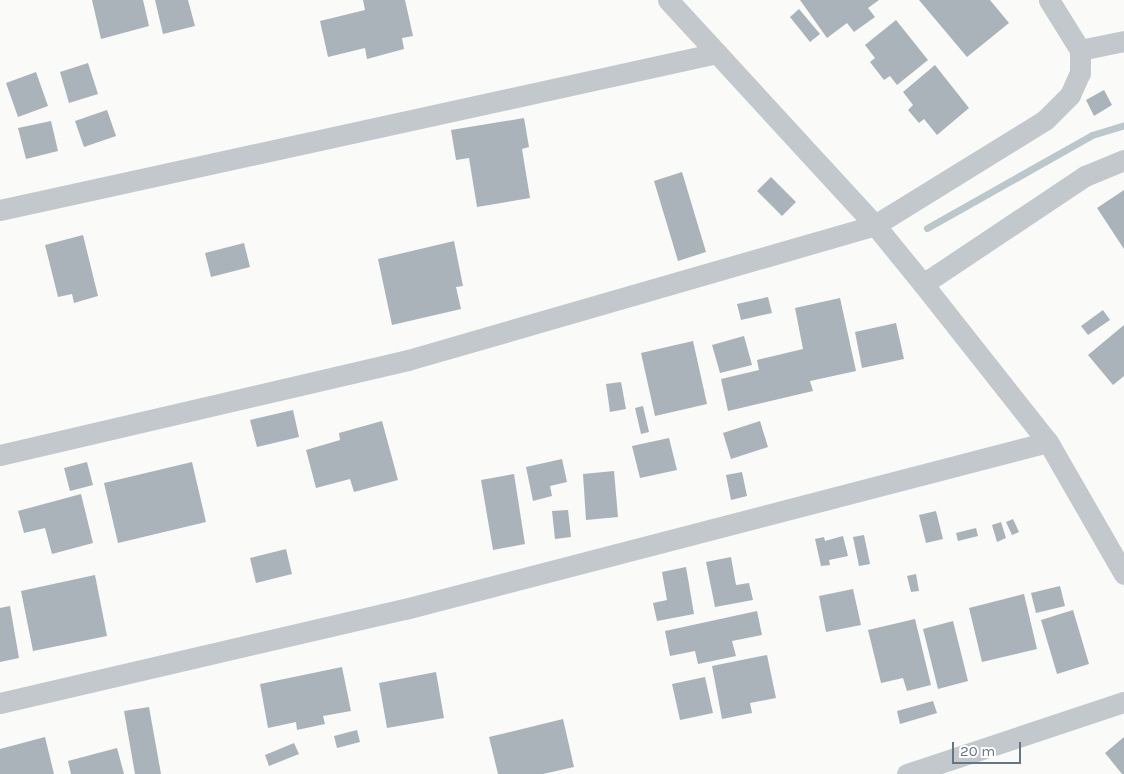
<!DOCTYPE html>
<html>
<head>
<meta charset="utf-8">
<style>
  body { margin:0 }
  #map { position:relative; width:1124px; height:774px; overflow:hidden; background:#fafaf8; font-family:Karla,sans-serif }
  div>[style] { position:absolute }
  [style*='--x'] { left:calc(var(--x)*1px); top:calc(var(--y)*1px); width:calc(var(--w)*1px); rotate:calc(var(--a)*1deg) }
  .stream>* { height:7px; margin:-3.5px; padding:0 3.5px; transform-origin:3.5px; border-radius:3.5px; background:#bbc7cb }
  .building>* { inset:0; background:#aab3b9 }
  .minor>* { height:21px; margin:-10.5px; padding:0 10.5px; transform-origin:10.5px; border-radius:10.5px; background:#c3c8cc }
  span { translate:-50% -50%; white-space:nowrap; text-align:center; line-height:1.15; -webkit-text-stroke:5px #fff; paint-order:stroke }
  .scale { position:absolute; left:952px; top:742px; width:69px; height:22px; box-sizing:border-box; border:2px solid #657683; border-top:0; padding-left:6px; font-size:15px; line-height:18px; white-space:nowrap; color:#657683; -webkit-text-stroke:4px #fff; paint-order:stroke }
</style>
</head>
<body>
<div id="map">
  <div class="stream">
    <i style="--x:927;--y:228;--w:189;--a:-29.4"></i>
    <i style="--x:1092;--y:135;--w:34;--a:-17"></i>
  </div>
  <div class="building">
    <i style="clip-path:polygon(92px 0,143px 0,149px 26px,101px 39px)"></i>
    <i style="clip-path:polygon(155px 0,188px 0,195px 26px,163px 34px)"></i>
    <i style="clip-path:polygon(363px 0,405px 0,413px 36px,402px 38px,404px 49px,367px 59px,365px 48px,328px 57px,320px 21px,365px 10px)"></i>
    <i style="clip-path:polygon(800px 0,879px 0,868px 8px,875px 17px,854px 32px,847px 23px,827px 38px)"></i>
    <i style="clip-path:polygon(919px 0,990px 0,1009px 23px,967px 57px)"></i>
    <i style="clip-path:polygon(799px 9px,820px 34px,810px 42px,790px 17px)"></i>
    <i style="clip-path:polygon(896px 20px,928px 60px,897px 85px,890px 76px,884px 80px,870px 62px,875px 58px,865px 45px)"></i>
    <i style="clip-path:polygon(88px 63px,98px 94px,69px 103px,60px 72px)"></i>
    <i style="clip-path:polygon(935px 65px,969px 108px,937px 135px,924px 119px,919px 123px,908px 110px,913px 105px,903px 92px)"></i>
    <i style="clip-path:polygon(36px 72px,48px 106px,18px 117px,6px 83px)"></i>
    <i style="clip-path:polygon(1104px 90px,1112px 105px,1094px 116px,1086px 100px)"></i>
    <i style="clip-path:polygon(107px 110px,116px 136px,84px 147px,75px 121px)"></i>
    <i style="clip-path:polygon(524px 118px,529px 147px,522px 149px,530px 198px,477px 207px,469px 158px,456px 160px,451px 130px)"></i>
    <i style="clip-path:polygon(51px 121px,58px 151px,26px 159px,18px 128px)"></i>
    <i style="clip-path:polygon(682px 172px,706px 252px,678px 261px,654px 181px)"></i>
    <i style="clip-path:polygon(771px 177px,796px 202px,782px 216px,757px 191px)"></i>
    <i style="clip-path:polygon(1124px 190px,1124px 249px,1097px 208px)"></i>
    <i style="clip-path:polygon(83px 235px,98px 296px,74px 303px,72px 294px,58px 297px,45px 245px)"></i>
    <i style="clip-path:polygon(454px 241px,463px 286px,456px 287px,461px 309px,392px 325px,378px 259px)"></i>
    <i style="clip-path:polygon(244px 243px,250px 267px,211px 277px,205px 253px)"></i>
    <i style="clip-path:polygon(768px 297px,772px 313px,741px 320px,737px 304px)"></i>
    <i style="clip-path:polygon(840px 298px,856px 371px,810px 381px,813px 391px,728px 411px,721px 379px,759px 370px,757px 360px,803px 349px,795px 308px)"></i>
    <i style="clip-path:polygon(1103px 310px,1110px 320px,1088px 335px,1081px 326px)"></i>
    <i style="clip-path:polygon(896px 323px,904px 359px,862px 368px,855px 332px)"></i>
    <i style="clip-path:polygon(1124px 325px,1124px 376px,1113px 385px,1088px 355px)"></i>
    <i style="clip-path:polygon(744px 336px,752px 365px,720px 373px,712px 345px)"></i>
    <i style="clip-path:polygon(693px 341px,707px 404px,655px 416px,641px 353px)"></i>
    <i style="clip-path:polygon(621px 382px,626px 409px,610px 412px,606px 384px)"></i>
    <i style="clip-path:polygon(643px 406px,649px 432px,641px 434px,635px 408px)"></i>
    <i style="clip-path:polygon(293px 410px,299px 437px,257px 447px,250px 420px)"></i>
    <i style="clip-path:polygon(382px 421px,398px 480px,354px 492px,350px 479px,316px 488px,306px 450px,340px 440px,339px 433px)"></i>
    <i style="clip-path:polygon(760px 421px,768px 447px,731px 459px,723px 433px)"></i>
    <i style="clip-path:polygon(669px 438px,677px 470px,640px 478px,632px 446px)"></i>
    <i style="clip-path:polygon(562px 459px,567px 482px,550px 486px,552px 496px,533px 501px,526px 467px)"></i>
    <i style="clip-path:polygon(87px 462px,93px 485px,70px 491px,64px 468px)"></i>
    <i style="clip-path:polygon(192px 462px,206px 522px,118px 543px,104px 483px)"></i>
    <i style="clip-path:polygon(614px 471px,618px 517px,586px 520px,583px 474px)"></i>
    <i style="clip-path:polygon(742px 472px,747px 496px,731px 500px,726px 475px)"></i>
    <i style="clip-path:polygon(514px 474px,525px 544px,493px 550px,481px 480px)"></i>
    <i style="clip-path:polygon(81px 494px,93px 543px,52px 554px,45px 528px,24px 533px,18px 511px)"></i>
    <i style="clip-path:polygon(568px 510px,571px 537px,555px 539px,552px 511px)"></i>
    <i style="clip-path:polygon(936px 511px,943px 539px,926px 543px,919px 515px)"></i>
    <i style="clip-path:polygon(1013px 519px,1019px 532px,1012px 535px,1006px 522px)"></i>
    <i style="clip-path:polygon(1001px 522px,1006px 538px,997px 542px,992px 525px)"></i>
    <i style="clip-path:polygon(976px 528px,978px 536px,958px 541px,956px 533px)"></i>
    <i style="clip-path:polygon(864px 535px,870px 564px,859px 566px,853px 537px)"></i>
    <i style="clip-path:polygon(843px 536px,848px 556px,829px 560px,830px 565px,821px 566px,815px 539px,824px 537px,825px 541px)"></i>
    <i style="clip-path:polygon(286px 549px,292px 574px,256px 583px,250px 558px)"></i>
    <i style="clip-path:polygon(731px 557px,736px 585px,749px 583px,753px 600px,715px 607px,706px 562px)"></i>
    <i style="clip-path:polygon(686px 567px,694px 614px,657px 621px,653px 603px,667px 600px,662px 572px)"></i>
    <i style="clip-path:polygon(916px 574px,919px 591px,911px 592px,907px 576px)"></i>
    <i style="clip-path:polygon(95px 575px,107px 636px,33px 651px,21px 591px)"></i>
    <i style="clip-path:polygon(1060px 586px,1065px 606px,1036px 613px,1031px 593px)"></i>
    <i style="clip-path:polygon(853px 589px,861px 625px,826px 632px,819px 596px)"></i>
    <i style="clip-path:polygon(1024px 594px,1037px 649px,982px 662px,969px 608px)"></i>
    <i style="clip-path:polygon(10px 606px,19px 658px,0 662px,0 608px)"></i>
    <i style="clip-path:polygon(1073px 610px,1089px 664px,1057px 674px,1041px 620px)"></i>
    <i style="clip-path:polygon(757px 611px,762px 635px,732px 641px,736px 656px,698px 664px,695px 651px,670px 656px,665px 631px)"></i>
    <i style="clip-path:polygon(915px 619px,931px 685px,907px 691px,903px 678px,881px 683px,868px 630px)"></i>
    <i style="clip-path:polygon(953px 621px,968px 681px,938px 689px,923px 629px)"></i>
    <i style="clip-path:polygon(767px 655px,776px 698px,750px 703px,752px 713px,722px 719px,712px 666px)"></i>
    <i style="clip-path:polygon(342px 667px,351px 711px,323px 716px,325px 724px,297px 730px,296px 722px,268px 728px,260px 684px)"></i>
    <i style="clip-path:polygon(436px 672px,444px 718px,387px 728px,379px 683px)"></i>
    <i style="clip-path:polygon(705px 677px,713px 713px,680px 720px,672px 684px)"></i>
    <i style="clip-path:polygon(933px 701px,937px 713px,900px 724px,897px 711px)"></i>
    <i style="clip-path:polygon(149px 707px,161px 774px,135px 774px,124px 711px)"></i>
    <i style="clip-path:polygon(563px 719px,574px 767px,543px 774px,498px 774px,489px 737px)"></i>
    <i style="clip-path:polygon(357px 730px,360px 742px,337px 748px,334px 736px)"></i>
    <i style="clip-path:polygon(45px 737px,54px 774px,0 774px,0 749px)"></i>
    <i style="clip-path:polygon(1124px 737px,1124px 774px,1122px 774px,1105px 753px)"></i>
    <i style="clip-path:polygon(294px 743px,299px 754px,269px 766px,265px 755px)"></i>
    <i style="clip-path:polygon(117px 748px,124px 774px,71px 774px,68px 761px)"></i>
  </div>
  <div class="minor">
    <i style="--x:668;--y:0;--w:306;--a:47.4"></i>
    <i style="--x:875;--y:225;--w:76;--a:50.9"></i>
    <i style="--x:923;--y:284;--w:201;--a:51.7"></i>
    <i style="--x:1048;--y:442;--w:152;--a:60.1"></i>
    <i style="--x:1080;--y:50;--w:45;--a:-11.6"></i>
    <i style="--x:0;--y:210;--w:734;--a:-12.35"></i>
    <i style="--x:923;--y:284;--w:195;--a:-33.7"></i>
    <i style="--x:1085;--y:176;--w:42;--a:-22.3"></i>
    <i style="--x:0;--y:455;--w:419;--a:-13.1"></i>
    <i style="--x:408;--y:360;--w:486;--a:-16.1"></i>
    <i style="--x:875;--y:225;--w:200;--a:-31.7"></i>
    <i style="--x:1045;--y:120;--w:35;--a:-45"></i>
    <i style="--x:1070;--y:95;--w:24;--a:-66"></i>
    <i style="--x:1080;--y:73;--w:23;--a:-90"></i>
    <i style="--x:1080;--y:50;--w:59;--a:-121.8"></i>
    <i style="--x:0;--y:703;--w:416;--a:-13.1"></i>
    <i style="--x:405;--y:609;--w:664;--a:-14.56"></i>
    <i style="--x:907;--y:774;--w:229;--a:-18.4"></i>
  </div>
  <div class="scale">20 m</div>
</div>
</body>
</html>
